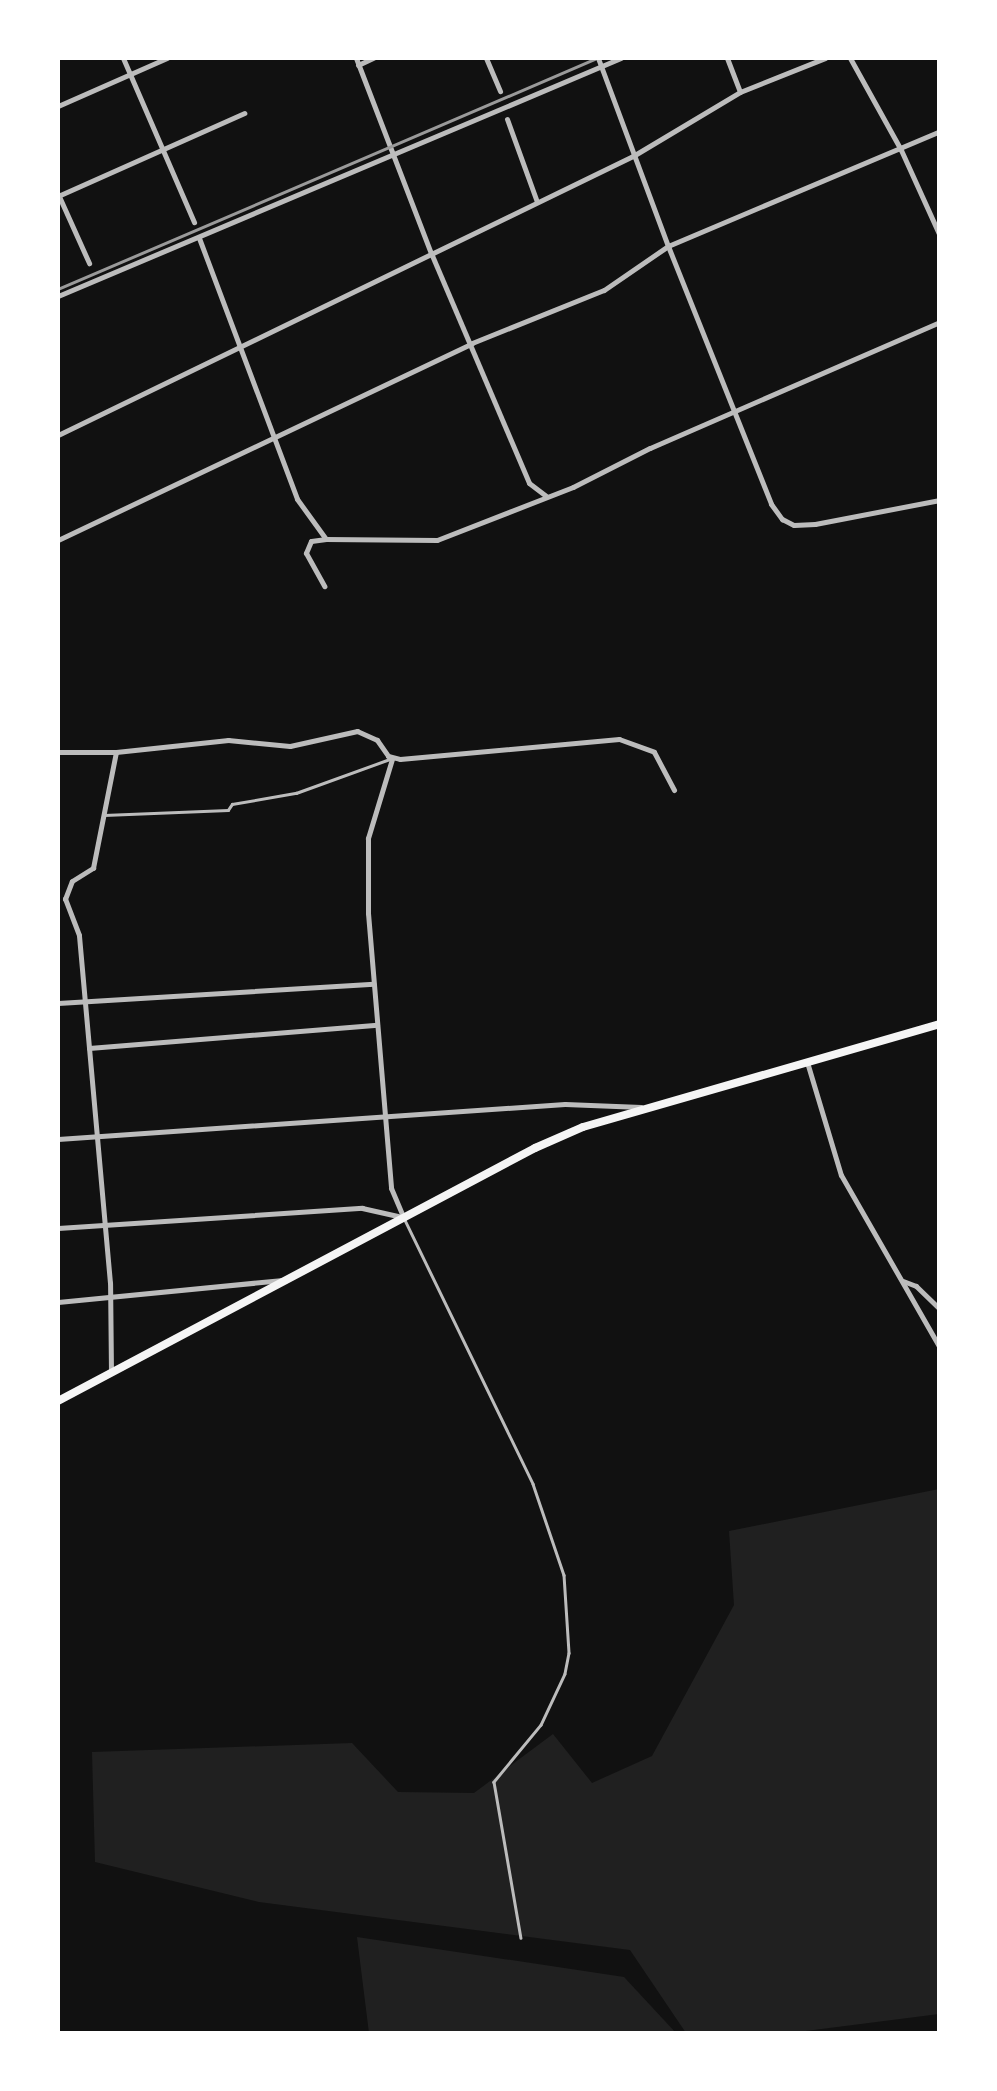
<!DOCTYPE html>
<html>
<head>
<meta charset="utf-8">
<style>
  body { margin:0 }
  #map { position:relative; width:997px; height:2091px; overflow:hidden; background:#111; font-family:Rubik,sans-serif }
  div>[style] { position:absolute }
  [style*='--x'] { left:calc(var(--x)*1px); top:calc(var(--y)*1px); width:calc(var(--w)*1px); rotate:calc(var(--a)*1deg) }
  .green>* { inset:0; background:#202020 }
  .service>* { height:2.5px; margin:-1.25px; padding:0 1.25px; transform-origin:1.25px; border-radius:1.25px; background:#bcbcbc }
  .minor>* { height:5px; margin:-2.5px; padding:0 2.5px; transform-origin:2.5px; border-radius:2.5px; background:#bcbcbc }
  .primary>* { height:8px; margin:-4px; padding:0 4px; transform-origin:4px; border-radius:4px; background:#f5f5f5 }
  .tram>* { height:2.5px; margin:-1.25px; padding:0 1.25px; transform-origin:1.25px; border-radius:1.25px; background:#9a9a9a }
  span { translate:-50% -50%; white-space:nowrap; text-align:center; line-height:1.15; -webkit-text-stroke:9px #fff; paint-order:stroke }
  .frame { position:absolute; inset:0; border:60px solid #fff; pointer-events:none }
</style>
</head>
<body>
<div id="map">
  <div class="green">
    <i style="clip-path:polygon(939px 1489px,939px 2014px,790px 2033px,686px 2033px,630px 1950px,259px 1902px,95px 1862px,92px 1752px,352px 1743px,398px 1792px,474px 1793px,553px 1734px,592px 1783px,652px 1756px,734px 1605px,729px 1531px)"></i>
    <i style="clip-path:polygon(357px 1937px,624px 1977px,676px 2033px,369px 2033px)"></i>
  </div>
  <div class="service">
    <i style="--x:104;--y:815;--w:124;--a:-2.3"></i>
    <i style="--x:228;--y:810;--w:7;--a:-56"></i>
    <i style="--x:232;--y:804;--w:65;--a:-9.8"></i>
    <i style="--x:296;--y:793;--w:100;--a:-19.9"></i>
    <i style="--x:405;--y:1220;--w:293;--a:64.1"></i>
    <i style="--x:533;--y:1484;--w:96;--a:71.2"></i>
    <i style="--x:564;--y:1575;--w:78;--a:86.3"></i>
    <i style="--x:569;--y:1653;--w:21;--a:101"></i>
    <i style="--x:565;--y:1674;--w:56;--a:115.2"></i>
    <i style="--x:541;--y:1725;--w:74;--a:129.5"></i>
    <i style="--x:494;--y:1782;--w:158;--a:80.2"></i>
  </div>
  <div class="minor">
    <i style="--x:123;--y:58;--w:179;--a:66.6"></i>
    <i style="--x:356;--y:58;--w:209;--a:69"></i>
    <i style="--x:431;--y:253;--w:250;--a:66.9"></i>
    <i style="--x:529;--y:483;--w:21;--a:37"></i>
    <i style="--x:486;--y:58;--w:36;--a:67"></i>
    <i style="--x:598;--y:58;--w:201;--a:69.6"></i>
    <i style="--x:668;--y:246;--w:278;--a:68.2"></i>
    <i style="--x:771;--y:504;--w:19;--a:54"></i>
    <i style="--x:782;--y:519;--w:13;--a:27"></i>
    <i style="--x:794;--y:525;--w:21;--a:-3"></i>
    <i style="--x:815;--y:524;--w:127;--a:-10.9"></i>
    <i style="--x:727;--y:58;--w:36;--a:69"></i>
    <i style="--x:850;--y:58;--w:105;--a:61"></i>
    <i style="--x:901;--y:150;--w:94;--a:65.6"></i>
    <i style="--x:358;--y:65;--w:17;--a:-25"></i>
    <i style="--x:58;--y:106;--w:119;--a:-23.8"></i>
    <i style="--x:507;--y:119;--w:88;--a:70.1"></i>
    <i style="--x:58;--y:194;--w:76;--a:65.8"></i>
    <i style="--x:58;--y:196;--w:204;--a:-24"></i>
    <i style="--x:199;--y:238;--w:279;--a:69.4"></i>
    <i style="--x:297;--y:499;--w:49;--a:54.1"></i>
    <i style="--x:326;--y:539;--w:15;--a:172"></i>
    <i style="--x:311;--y:541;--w:13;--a:113"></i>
    <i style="--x:306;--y:553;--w:38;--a:61"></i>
    <i style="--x:58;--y:296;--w:611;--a:-22.92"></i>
    <i style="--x:58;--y:435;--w:639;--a:-25.88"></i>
    <i style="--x:633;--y:156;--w:125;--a:-30.9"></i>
    <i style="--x:740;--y:92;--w:92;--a:-21.8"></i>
    <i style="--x:326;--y:539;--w:111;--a:0.5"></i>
    <i style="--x:437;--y:540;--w:146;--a:-21.3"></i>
    <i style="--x:573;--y:487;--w:86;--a:-26.9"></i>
    <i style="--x:650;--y:448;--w:316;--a:-23.5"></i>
    <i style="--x:58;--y:540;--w:458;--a:-25.4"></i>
    <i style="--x:472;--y:343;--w:142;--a:-21.9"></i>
    <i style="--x:604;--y:290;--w:78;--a:-34.5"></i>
    <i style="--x:668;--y:246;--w:295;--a:-22.9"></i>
    <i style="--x:58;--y:752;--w:58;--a:0"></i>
    <i style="--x:116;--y:752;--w:113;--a:-6.1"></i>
    <i style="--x:228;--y:740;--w:62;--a:5.5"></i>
    <i style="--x:290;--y:746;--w:69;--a:-12.6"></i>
    <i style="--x:357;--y:731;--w:22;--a:24"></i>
    <i style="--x:377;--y:740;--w:19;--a:55"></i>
    <i style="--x:388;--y:756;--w:12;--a:14"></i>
    <i style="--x:400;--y:759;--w:220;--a:-5.2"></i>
    <i style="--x:619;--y:739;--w:37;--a:20"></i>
    <i style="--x:654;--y:752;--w:43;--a:62.2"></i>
    <i style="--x:392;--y:759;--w:83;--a:106.9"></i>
    <i style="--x:368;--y:838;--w:75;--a:90"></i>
    <i style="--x:368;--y:913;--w:276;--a:85.2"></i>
    <i style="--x:391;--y:1188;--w:33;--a:67"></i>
    <i style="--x:58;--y:1003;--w:316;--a:-3.5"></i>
    <i style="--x:89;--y:1048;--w:289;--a:-4.6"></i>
    <i style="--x:807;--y:1062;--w:118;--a:73.3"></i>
    <i style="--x:841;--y:1175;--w:199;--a:60.2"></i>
    <i style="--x:58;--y:1139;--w:508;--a:-3.95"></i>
    <i style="--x:565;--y:1104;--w:76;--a:2.3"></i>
    <i style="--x:58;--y:1228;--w:305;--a:-3.8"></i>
    <i style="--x:362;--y:1208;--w:41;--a:12.7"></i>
    <i style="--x:903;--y:1281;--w:14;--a:21"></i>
    <i style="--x:916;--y:1286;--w:33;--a:44"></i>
    <i style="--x:58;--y:1302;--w:226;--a:-5.6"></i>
    <i style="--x:111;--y:1372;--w:89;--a:-90.6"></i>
    <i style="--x:110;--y:1283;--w:349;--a:-95.1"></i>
    <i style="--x:79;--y:935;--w:39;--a:-111"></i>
    <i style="--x:65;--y:899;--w:19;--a:-69"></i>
    <i style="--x:72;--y:881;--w:25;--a:-32"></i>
    <i style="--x:93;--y:868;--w:118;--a:-78.8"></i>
  </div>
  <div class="primary">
    <i style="--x:58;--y:1401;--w:540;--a:-27.94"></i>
    <i style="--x:535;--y:1148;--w:52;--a:-23.6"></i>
    <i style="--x:583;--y:1127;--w:372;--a:-16.1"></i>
  </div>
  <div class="tram">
    <i style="--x:58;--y:289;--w:586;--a:-23.2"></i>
  </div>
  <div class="frame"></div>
</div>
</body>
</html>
